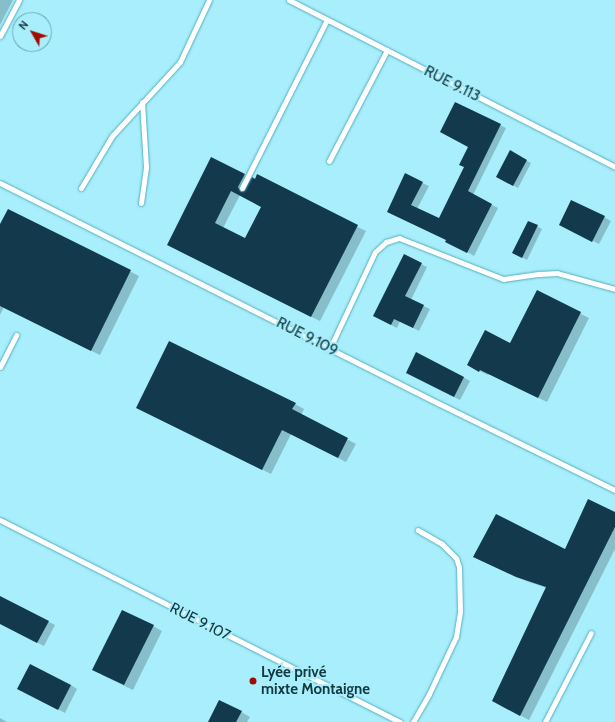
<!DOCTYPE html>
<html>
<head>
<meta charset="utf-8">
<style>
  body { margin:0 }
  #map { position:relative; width:615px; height:722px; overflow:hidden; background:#a8eefc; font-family:Cabin,sans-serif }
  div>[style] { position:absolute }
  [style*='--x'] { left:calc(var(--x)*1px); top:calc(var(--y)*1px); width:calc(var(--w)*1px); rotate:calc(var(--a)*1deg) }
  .shadow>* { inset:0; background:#0003 }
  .building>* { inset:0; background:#123a4c }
  .roads { filter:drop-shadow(0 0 1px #53afc0) drop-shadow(0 0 1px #53afc0) }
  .service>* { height:5px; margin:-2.5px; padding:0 2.5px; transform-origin:2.5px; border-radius:2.5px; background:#fff }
  .dots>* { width:11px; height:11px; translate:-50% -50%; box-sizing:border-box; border:2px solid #a8eefc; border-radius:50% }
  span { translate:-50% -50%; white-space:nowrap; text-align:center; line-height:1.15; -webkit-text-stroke:4px #a8eefc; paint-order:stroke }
  .street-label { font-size:15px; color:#123a40 }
  .poi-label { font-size:15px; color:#123a40; font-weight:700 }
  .left { translate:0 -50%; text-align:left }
  .north { position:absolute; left:12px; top:12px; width:40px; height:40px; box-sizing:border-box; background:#a8eefc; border:1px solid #6ca6b1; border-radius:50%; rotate:309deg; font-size:11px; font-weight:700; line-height:16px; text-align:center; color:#123a40 }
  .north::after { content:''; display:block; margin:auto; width:14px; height:18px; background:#a20c00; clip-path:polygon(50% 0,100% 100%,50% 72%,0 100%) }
</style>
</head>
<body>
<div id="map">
  <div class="shadow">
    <i style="clip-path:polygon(0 0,13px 0,0 25px)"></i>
    <i style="clip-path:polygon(500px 125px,506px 128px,473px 195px,498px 208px,474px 256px,447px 240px,394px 215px,422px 183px,429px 186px,417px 209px,439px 220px,465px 167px,469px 146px)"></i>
    <i style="clip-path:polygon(510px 152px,531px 163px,518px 188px,497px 176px)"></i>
    <i style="clip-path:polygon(evenodd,244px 175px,366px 231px,320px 321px,177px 250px,244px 175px,240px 195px,262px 207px,245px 239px,223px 228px,240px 195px)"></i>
    <i style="clip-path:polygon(8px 210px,139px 276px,100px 355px,4px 307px,0 315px,0 226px)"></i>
    <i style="clip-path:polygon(604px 217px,611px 221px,599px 244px,567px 228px)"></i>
    <i style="clip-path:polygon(529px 222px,542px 229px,527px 260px,518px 255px)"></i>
    <i style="clip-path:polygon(405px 256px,427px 267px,411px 300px,430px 309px,419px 331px,400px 321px,397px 328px,380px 319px)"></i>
    <i style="clip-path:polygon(537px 292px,589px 318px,547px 402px,489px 374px,488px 375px,476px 369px,511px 345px)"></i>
    <i style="clip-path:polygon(413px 376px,463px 377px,470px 381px,460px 400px)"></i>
    <i style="clip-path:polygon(295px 404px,304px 409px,301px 415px,356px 444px,346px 462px,291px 434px,271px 474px,146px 412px)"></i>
    <i style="clip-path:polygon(615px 513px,615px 549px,529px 720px,502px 706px,547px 588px,526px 581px,483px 561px,565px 551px)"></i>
    <i style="clip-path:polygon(0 597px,55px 625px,44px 646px,0 623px)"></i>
    <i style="clip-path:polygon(153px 626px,162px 631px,133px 690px,102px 675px)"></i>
    <i style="clip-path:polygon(71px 685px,77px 689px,65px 713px,25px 692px)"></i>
    <i style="clip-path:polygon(241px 712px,250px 717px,247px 722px,209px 722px)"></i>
    <i style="clip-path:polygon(0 718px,7px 722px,0 722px)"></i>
  </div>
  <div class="building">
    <i style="clip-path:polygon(455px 102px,501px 124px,468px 191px,492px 204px,467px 253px,445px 242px,446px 240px,387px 212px,405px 173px,423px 182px,411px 205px,439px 218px,464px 167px,459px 165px,468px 147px,440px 132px)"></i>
    <i style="clip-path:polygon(510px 150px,527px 160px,513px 186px,496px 177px)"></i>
    <i style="clip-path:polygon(evenodd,211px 157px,245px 174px,238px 187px,241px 192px,244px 191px,252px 177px,255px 179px,257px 174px,358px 225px,311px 317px,167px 245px,211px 157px,231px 191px,261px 207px,245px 238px,215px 223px,231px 191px)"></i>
    <i style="clip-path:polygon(571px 200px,605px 216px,592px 242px,559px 225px)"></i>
    <i style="clip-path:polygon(8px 209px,131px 270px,91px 351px,0 306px,0 224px)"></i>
    <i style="clip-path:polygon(528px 221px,538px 225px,522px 258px,512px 253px)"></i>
    <i style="clip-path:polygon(404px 254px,422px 263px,405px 296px,424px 305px,413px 328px,394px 319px,391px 325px,373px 316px)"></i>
    <i style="clip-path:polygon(537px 290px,581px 312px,538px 398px,480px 370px,479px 372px,467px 365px,485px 330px,510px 343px)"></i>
    <i style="clip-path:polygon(169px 341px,296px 403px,292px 409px,348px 438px,338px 458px,282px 430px,262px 470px,136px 408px)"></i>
    <i style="clip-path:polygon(416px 352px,464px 377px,454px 397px,406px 373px)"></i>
    <i style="clip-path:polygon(588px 499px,615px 512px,615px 527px,520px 716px,492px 701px,546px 587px,516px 577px,473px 557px,496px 514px,565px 549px)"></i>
    <i style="clip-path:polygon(0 596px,49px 621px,37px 643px,0 624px)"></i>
    <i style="clip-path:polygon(122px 610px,154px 625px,124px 685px,92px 670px)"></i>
    <i style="clip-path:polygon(30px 664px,71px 685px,58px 710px,17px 689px)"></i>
    <i style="clip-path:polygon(219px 700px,242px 711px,236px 722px,208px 722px)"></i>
  </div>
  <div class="roads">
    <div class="service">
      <i style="--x:289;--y:0;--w:366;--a:27.1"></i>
      <i style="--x:0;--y:36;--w:41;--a:-62.2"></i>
      <i style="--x:329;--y:161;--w:125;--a:-62.4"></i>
      <i style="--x:0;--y:183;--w:492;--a:26.7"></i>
      <i style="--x:440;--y:404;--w:195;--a:26.2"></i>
      <i style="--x:81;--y:188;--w:61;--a:-59.2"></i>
      <i style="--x:112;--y:136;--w:100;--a:-47.4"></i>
      <i style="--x:180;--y:62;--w:68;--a:-64.9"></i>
      <i style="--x:242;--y:188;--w:188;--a:-63.2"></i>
      <i style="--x:141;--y:203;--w:36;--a:-82"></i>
      <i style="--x:146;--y:167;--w:65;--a:-93.5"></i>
      <i style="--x:330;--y:348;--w:106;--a:-64.9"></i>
      <i style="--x:375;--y:252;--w:15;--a:-42"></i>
      <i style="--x:386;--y:242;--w:14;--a:-17"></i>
      <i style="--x:399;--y:238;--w:112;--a:21.5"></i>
      <i style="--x:503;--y:279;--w:37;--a:-8"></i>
      <i style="--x:540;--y:274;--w:17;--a:-3"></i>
      <i style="--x:557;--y:273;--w:60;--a:15.4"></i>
      <i style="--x:0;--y:367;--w:36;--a:-63"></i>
      <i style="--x:0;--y:520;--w:448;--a:26.8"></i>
      <i style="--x:413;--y:722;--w:32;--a:-60"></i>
      <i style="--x:429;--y:694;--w:63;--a:-64.7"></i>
      <i style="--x:456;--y:637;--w:26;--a:-81"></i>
      <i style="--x:460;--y:611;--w:44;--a:-91.3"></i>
      <i style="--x:459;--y:567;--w:9;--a:-108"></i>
      <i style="--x:456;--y:558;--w:20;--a:-135"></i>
      <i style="--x:442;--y:544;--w:28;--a:-150"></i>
      <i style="--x:545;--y:722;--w:100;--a:-62.7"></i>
    </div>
  </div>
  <div class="dots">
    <i style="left:253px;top:681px;background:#a20c00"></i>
  </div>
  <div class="street-label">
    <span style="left:452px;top:84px;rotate:27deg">RUE 9.113</span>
    <span style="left:307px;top:337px;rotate:27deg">RUE 9.109</span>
    <span style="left:200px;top:622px;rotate:27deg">RUE 9.107</span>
  </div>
  <div class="poi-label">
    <span class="left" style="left:261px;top:681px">Lyée privé<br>mixte Montaigne</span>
  </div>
  <div class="north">N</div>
</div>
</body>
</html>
